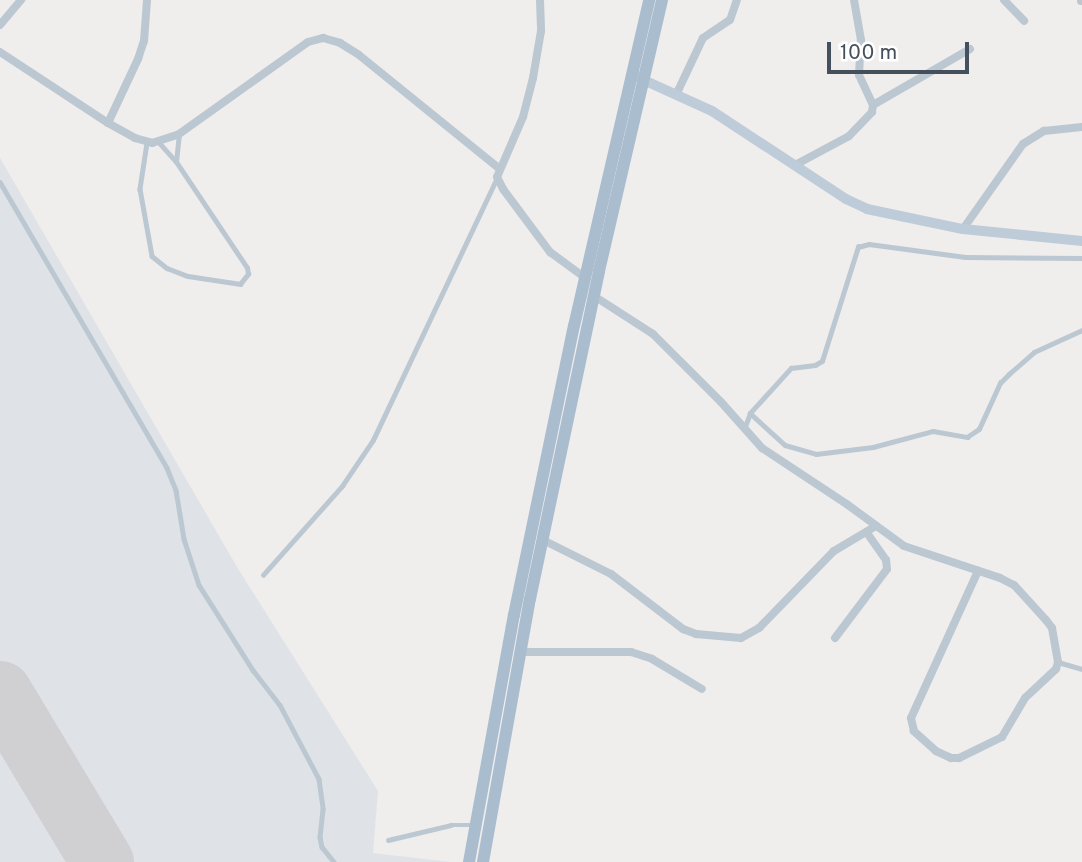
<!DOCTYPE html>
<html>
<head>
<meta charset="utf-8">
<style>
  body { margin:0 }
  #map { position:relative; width:1082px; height:862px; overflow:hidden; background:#f0eded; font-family:Overpass,sans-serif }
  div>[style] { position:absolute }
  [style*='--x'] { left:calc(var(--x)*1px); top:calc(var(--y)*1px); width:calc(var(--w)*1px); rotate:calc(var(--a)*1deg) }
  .airport>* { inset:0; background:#dfe2e6 }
  .runway>* { height:63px; margin:-31.5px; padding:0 31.5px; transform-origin:31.5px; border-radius:31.5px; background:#d0d0d3 }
  .lane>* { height:4.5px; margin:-2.25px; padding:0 2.25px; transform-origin:2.25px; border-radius:2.25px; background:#bcc8d1 }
  .street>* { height:8px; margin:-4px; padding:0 4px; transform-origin:4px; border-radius:4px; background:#bcc8d1 }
  .secondary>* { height:10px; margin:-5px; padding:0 5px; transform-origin:5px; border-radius:5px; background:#becbd8 }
  .primary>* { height:12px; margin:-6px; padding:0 6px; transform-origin:6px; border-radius:6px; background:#aabdcf }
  span { translate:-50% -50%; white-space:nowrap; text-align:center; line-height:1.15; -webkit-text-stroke:6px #fff; paint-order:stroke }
  .scale { position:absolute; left:827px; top:42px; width:142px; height:32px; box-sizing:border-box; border:4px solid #44515c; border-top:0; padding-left:9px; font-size:21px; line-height:24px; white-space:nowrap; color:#44515c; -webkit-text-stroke:5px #fff; paint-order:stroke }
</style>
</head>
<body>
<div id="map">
  <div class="airport">
    <i style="clip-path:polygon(0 158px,237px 567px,378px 791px,373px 853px,450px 862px,0 862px)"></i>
  </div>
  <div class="runway">
    <i style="--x:0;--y:692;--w:198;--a:59"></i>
  </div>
  <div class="lane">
    <i style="--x:147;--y:143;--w:47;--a:98.7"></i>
    <i style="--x:140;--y:189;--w:68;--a:79.8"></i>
    <i style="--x:152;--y:256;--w:19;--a:39"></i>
    <i style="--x:167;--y:268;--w:22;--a:21"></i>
    <i style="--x:188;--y:276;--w:53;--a:8.7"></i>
    <i style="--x:240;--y:284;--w:13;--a:-51"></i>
    <i style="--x:248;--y:274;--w:6;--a:-99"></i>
    <i style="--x:247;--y:268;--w:128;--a:-123.8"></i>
    <i style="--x:176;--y:162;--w:25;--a:-132"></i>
    <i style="--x:176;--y:162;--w:27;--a:-84"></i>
    <i style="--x:0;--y:182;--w:331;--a:59.7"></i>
    <i style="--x:167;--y:468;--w:24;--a:68"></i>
    <i style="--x:176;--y:490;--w:50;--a:80.7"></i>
    <i style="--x:184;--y:539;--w:48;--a:71.9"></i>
    <i style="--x:199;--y:585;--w:101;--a:57.6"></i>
    <i style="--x:253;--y:670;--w:44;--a:52.4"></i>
    <i style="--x:280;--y:705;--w:84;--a:62.2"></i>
    <i style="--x:319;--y:779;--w:30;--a:82"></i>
    <i style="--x:323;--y:809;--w:28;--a:96"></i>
    <i style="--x:320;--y:837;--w:10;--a:79"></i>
    <i style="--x:322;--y:847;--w:19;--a:51"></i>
    <i style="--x:750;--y:413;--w:47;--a:42.4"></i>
    <i style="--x:785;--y:445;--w:32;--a:16"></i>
    <i style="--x:816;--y:454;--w:57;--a:-7"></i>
    <i style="--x:873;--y:447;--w:62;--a:-14.9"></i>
    <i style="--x:933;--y:431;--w:35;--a:10"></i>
    <i style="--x:967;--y:437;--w:14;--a:-34"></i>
    <i style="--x:979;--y:429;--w:51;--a:-65.5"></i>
    <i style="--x:1000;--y:383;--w:13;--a:-45"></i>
    <i style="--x:1009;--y:374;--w:33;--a:-41"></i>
    <i style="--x:1034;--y:352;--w:53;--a:-24.6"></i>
    <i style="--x:744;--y:429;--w:17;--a:-69"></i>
    <i style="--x:750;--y:413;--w:61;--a:-47.7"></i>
    <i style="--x:791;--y:368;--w:24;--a:-7"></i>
    <i style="--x:815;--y:365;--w:8;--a:-30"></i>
    <i style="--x:822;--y:361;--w:120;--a:-72.5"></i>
    <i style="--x:858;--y:247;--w:11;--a:-15"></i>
    <i style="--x:869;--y:244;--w:97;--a:7.7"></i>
    <i style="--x:965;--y:257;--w:117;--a:0.5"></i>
    <i style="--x:263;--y:575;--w:119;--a:-48.4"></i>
    <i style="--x:342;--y:486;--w:55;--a:-56"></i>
    <i style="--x:373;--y:440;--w:290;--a:-64.7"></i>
    <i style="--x:1058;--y:662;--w:25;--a:16"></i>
    <i style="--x:388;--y:840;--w:65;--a:-13.4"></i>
    <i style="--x:451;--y:825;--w:24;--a:0"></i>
  </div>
  <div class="street">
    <i style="--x:540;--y:0;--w:31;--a:88"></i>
    <i style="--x:541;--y:31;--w:48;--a:99.7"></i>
    <i style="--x:533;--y:78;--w:40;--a:104.4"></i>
    <i style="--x:523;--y:117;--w:65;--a:113.4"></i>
    <i style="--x:497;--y:177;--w:13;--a:63"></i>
    <i style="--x:503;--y:189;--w:79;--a:53.3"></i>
    <i style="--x:550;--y:252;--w:42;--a:36.3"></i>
    <i style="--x:1004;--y:0;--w:29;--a:46"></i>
    <i style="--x:1081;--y:0;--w:1;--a:90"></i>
    <i style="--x:0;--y:25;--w:33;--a:-50"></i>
    <i style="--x:0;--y:52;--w:129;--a:33.3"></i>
    <i style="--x:108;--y:123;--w:31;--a:29"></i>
    <i style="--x:135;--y:138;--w:18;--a:16"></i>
    <i style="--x:152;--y:143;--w:28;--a:-18"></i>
    <i style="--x:179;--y:134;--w:158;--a:-35.5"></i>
    <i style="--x:308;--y:42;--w:16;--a:-15"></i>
    <i style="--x:323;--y:38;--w:18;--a:16"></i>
    <i style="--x:340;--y:43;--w:22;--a:32"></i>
    <i style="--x:359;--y:55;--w:181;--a:39"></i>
    <i style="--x:676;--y:95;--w:63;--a:-64.7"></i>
    <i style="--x:703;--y:38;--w:32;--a:-34"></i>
    <i style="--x:730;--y:20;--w:21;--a:-71"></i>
    <i style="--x:873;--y:105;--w:112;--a:-30"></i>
    <i style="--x:108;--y:123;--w:71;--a:-64.9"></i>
    <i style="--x:138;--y:59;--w:19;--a:-72"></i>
    <i style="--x:144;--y:41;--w:41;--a:-85.8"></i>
    <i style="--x:795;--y:165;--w:61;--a:-28.2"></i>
    <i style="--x:849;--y:136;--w:33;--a:-46"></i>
    <i style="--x:872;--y:112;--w:7;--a:-82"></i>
    <i style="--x:873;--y:105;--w:33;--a:-115"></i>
    <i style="--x:859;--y:75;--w:35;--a:-87"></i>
    <i style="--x:861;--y:40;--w:41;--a:-99.9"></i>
    <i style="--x:963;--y:229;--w:104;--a:-54.8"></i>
    <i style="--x:1023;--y:144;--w:25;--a:-32"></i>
    <i style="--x:1044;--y:131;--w:38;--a:-6"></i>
    <i style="--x:594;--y:296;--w:70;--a:32.8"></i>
    <i style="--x:653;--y:334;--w:96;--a:45"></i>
    <i style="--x:721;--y:402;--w:62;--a:48.3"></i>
    <i style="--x:762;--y:448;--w:103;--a:33.5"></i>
    <i style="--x:848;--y:505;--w:69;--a:36.2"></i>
    <i style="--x:904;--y:546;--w:101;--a:18.4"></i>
    <i style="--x:1000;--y:578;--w:16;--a:27"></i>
    <i style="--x:1014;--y:585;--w:47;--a:47.6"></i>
    <i style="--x:1046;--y:620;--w:10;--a:53"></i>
    <i style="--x:1052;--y:628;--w:35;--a:80"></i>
    <i style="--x:1058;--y:662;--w:7;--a:106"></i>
    <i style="--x:1056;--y:669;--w:42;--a:136.9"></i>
    <i style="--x:1025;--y:698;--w:45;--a:120.5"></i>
    <i style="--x:1002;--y:737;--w:48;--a:154"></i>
    <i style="--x:959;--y:758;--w:8;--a:180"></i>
    <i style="--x:951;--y:758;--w:17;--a:-155"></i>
    <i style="--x:936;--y:751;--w:30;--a:-138"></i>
    <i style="--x:914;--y:731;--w:13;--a:-103"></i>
    <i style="--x:911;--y:718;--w:162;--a:-65.5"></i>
    <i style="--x:543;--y:540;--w:76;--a:26.6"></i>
    <i style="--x:611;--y:574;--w:91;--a:37.4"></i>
    <i style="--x:683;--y:629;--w:14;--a:21"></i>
    <i style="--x:696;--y:634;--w:45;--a:5.1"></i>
    <i style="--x:741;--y:638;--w:21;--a:-29"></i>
    <i style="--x:759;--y:628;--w:107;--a:-45.8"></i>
    <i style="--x:834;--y:551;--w:49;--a:-30.8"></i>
    <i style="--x:835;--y:638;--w:86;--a:-53"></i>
    <i style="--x:887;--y:569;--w:9;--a:-96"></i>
    <i style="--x:886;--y:560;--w:33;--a:-125"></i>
    <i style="--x:520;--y:652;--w:111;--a:0"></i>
    <i style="--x:631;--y:652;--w:22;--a:18"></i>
    <i style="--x:652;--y:659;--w:58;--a:31"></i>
  </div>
  <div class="secondary">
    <i style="--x:637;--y:77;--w:82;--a:24.4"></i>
    <i style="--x:712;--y:111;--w:160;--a:33.3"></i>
    <i style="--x:846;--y:199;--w:23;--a:25"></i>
    <i style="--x:867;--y:209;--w:98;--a:11.8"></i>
    <i style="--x:963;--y:229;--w:120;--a:5.8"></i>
  </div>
  <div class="primary">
    <i style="--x:469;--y:862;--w:251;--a:-79.7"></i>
    <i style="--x:514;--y:615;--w:295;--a:-78.3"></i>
    <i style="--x:574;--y:326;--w:335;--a:-77"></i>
    <i style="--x:483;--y:862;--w:267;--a:-79.9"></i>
    <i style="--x:530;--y:599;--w:335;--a:-78.1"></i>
    <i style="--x:599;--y:271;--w:278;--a:-76.9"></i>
  </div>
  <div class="scale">100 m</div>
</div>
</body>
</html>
